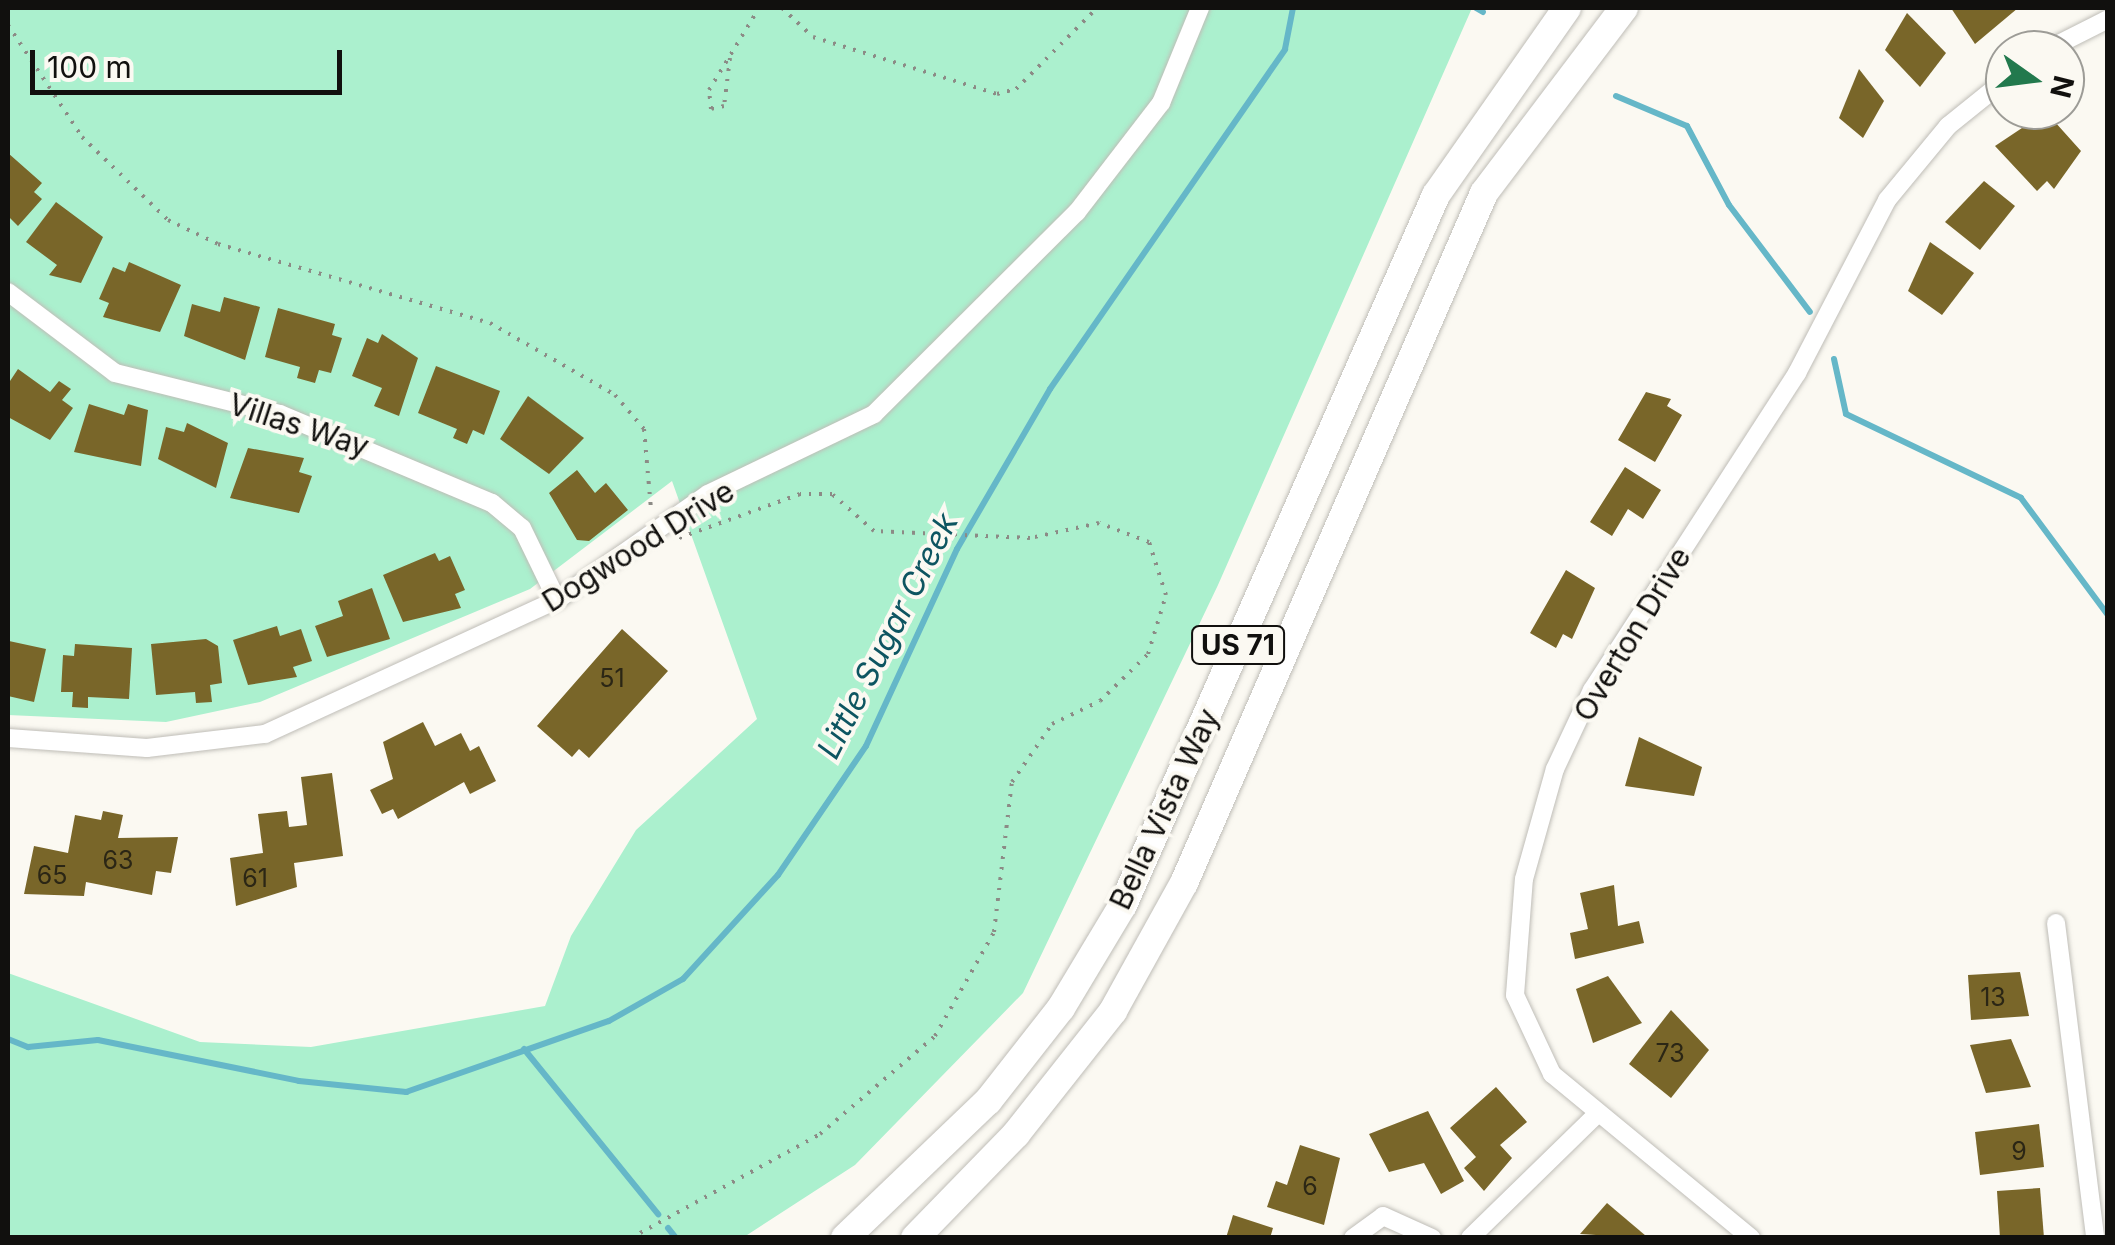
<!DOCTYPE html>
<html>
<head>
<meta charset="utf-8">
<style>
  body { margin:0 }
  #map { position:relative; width:2115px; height:1245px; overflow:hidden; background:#fbf9f2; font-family:Inter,sans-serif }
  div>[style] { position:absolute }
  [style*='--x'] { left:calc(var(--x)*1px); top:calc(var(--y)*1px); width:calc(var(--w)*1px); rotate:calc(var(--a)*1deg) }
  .green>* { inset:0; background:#abf0ce }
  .stream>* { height:6px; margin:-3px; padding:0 3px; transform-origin:3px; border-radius:3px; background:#65b7c8 }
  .building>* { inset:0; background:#796629 }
  .path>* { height:4px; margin-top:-2px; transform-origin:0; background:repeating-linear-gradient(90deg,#8c8b86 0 2.5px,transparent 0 10.5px) }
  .roads { filter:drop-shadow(0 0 2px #bfbdb7) drop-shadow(0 0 2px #bfbdb7) }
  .minor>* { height:18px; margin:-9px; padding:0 9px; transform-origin:9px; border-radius:9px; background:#fff }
  .primary>* { height:28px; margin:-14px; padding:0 14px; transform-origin:14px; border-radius:14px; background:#fff }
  span { translate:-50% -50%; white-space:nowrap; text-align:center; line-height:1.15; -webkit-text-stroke:8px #fbf9f2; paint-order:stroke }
  .number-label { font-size:25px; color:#2b2615 }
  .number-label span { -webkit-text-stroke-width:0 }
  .shield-label span { padding:2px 8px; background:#fbf9f2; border:2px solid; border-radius:8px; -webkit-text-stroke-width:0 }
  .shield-label { font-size:28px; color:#11100e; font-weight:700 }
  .street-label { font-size:30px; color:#11100e }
  .water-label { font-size:32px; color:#0d5561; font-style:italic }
  .frame { position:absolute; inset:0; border:10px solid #11100e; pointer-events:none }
  .north { position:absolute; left:1985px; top:30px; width:100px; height:100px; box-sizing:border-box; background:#fbf9f2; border:2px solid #9d9c97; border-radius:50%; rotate:104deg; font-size:28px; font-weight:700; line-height:40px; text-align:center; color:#11100e }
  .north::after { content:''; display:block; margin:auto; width:35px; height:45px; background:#22794d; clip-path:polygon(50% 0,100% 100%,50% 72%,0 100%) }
  .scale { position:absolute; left:30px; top:50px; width:312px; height:45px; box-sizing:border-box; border:5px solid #11100e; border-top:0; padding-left:12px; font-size:30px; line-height:35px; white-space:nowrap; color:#11100e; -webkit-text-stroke:8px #fbf9f2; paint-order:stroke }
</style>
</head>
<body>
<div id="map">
  <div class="green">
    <i style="clip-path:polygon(8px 8px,1472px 8px,1218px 585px,1023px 993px,855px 1165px,744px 1237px,8px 1237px,8px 973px,200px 1042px,311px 1047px,545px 1006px,571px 936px,636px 830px,757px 719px,672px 481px,530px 589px,260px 702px,166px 722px,8px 715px)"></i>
  </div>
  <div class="stream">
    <i style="--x:1476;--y:8;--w:8;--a:30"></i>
    <i style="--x:1616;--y:96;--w:77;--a:22.9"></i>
    <i style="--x:1687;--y:126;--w:89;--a:62"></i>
    <i style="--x:1729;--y:205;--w:134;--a:52.9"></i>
    <i style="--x:1834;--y:359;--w:56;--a:77.7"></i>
    <i style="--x:1846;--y:414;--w:194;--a:25.6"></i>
    <i style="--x:2021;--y:498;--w:146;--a:53.4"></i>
    <i style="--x:8;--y:1039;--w:22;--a:22"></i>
    <i style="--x:28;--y:1047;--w:70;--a:-5.7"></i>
    <i style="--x:98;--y:1040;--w:205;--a:11.5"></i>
    <i style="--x:299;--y:1081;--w:108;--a:5.9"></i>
    <i style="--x:406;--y:1092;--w:215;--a:-19.3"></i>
    <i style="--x:609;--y:1021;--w:85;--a:-29.6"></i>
    <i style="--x:683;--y:979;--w:141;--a:-47.6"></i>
    <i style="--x:778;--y:875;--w:156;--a:-55.7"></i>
    <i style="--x:866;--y:746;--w:217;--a:-65.2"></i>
    <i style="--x:957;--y:549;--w:185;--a:-59.8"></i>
    <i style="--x:1050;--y:389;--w:413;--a:-55.3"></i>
    <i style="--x:1285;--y:49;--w:42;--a:-79"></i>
    <i style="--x:524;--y:1049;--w:213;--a:50.9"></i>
    <i style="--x:668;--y:1228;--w:13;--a:51"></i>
  </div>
  <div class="building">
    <i style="clip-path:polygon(1951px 8px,2018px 8px,1975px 44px)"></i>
    <i style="clip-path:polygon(1907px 13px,1946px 53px,1920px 87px,1885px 50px)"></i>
    <i style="clip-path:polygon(1859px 69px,1884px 101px,1863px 138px,1839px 118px)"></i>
    <i style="clip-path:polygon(2046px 112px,2081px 151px,2054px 189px,2047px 181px,2037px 191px,1995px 146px)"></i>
    <i style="clip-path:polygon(8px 153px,42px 183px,34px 192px,42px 199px,18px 226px,8px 216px)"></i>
    <i style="clip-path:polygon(1984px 181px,2015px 206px,1980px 250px,1945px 222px)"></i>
    <i style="clip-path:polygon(56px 202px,103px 237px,81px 283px,49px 275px,57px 265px,26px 242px)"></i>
    <i style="clip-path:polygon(1930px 242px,1974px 273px,1942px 315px,1908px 291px)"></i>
    <i style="clip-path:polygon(129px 262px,181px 285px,160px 332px,103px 317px,109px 303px,99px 299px,113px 267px,125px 272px)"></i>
    <i style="clip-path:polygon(224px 297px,260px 307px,245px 360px,184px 336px,192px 304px,220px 312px)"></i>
    <i style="clip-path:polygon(278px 308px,335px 324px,332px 335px,342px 338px,331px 373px,319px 370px,315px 383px,297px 378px,300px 367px,265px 357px)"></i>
    <i style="clip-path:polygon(382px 334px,418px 358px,399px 416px,374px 406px,382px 388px,352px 376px,367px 338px,378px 343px)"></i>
    <i style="clip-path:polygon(436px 366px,500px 391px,484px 435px,473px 430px,467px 444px,453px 438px,457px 429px,418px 413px)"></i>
    <i style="clip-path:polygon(18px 369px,50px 392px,59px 381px,71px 389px,62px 400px,73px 408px,50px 440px,8px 417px,8px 384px)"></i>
    <i style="clip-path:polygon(1646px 392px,1671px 399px,1667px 406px,1682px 415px,1655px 462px,1618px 440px)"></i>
    <i style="clip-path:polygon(528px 396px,584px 438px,549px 474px,500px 439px)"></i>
    <i style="clip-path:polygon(89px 404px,124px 415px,128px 404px,148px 410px,141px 466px,74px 452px)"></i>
    <i style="clip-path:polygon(187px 423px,228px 443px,216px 488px,158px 459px,166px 427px,184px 432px)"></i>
    <i style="clip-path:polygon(248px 448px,304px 458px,299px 472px,312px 476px,299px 513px,230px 498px)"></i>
    <i style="clip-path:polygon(1625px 467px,1661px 490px,1643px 519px,1628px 509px,1612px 536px,1590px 522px)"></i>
    <i style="clip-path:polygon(577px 470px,595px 493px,606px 483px,628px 510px,589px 541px,577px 540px,549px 493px)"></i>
    <i style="clip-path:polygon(435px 553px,439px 561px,450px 556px,465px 590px,455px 594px,461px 608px,403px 622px,383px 575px)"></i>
    <i style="clip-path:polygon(1566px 570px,1595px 588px,1572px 639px,1563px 634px,1556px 648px,1530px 633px)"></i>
    <i style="clip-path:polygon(372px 588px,390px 639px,327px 657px,315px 626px,343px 616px,338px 601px)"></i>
    <i style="clip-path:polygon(277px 626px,280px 636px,301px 629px,312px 661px,293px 667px,297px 677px,248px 685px,233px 640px)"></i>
    <i style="clip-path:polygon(622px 629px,668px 671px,589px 758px,579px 749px,572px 757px,537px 726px)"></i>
    <i style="clip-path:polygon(206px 639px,218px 646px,222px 683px,210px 685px,212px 702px,196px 703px,195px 692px,156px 695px,151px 644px)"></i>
    <i style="clip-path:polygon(9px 641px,46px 649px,34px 702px,8px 696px)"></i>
    <i style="clip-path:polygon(75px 644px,132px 648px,129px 699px,88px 697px,88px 708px,72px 707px,73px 692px,61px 692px,63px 655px,74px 656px)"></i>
    <i style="clip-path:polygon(423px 722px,435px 746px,461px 733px,470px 751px,479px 746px,496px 781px,470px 794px,464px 782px,398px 819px,393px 809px,382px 814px,370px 790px,393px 779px,383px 742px)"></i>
    <i style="clip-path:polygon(1639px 737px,1702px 767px,1694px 796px,1625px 786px)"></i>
    <i style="clip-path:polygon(332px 773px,343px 856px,294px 863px,297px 887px,236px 906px,230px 858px,263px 853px,258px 814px,287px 811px,289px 827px,307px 825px,301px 777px)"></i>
    <i style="clip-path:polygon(103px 811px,123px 815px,118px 838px,178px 837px,171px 873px,156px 871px,152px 895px,86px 882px,84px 896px,24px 894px,34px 846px,68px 853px,75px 815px,101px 820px)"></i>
    <i style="clip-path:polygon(1614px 885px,1618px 926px,1639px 921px,1644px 943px,1575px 959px,1570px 933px,1588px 929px,1580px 893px)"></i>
    <i style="clip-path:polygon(2020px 972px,2029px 1016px,1971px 1020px,1968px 975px)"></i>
    <i style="clip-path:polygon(1608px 976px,1642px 1023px,1593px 1043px,1576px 989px)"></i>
    <i style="clip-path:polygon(1671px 1010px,1709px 1050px,1671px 1098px,1629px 1064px)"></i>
    <i style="clip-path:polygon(2011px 1039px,2031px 1087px,1986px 1093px,1970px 1045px)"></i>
    <i style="clip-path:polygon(1496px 1087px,1527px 1122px,1500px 1145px,1512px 1158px,1484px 1191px,1464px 1168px,1476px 1157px,1450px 1128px)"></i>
    <i style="clip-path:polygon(1428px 1111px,1464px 1181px,1441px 1194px,1424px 1163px,1389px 1172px,1369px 1134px)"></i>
    <i style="clip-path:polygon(2039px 1124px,2044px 1167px,1980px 1175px,1975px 1132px)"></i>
    <i style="clip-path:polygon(1300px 1145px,1340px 1158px,1324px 1225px,1267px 1207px,1276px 1181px,1287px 1185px)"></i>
    <i style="clip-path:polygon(2040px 1188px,2044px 1238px,2000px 1238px,1997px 1191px)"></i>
    <i style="clip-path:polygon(1607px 1203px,1646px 1236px,1644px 1238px,1580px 1234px)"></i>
    <i style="clip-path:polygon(1233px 1215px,1273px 1228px,1270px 1238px,1226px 1238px)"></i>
  </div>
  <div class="path">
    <i style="--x:782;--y:8;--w:42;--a:43.1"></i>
    <i style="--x:813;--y:37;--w:193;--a:17.2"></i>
    <i style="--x:997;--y:94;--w:20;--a:-15"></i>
    <i style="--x:1016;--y:89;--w:115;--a:-45"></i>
    <i style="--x:8;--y:25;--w:134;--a:56.5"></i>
    <i style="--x:82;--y:137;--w:120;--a:44"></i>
    <i style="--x:168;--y:220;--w:55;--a:25.6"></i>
    <i style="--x:218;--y:244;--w:283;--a:16.2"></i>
    <i style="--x:490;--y:323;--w:144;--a:29.9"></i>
    <i style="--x:615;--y:395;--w:45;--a:49.5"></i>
    <i style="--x:644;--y:429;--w:80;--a:85"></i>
    <i style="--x:730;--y:58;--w:48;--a:97.1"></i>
    <i style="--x:724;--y:106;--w:13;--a:167"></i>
    <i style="--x:711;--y:109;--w:19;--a:-96"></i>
    <i style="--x:709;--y:90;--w:96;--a:-58.6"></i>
    <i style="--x:631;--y:1238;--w:216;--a:-28.8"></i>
    <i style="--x:820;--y:1134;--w:151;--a:-40.4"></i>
    <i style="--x:935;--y:1036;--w:120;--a:-60.4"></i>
    <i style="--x:994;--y:932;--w:151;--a:-83.2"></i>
    <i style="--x:1012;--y:782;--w:70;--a:-55.4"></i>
    <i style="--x:1052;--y:724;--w:53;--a:-25.6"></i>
    <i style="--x:1100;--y:701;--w:67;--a:-44.4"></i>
    <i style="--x:1148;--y:654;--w:62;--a:-73"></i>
    <i style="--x:1166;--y:595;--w:56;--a:-107.8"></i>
    <i style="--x:1149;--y:542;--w:53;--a:-159.2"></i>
    <i style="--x:1099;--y:523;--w:71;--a:167.7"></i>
    <i style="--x:1030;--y:538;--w:156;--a:-177.4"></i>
    <i style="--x:874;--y:531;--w:56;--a:-138.6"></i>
    <i style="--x:832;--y:494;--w:32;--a:180"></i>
    <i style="--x:800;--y:494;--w:129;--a:160"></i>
  </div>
  <div class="roads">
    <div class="minor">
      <i style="--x:2047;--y:50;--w:68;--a:-26.9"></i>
      <i style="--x:8;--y:292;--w:134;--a:37.1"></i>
      <i style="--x:115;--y:373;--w:170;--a:14"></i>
      <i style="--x:280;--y:414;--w:230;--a:22.8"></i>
      <i style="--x:492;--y:503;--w:39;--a:40"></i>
      <i style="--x:522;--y:528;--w:80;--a:64.1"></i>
      <i style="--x:8;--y:738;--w:139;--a:4.1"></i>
      <i style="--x:147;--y:748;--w:119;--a:-6.8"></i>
      <i style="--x:265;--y:734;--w:321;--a:-24.7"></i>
      <i style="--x:557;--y:600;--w:184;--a:-35.1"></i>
      <i style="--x:708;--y:494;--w:184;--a:-25.7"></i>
      <i style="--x:874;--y:414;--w:286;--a:-44.9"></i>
      <i style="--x:1077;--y:212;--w:138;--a:-52.4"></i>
      <i style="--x:1161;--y:103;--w:103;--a:-67.7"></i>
      <i style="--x:2056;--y:923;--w:317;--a:82.9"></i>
      <i style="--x:1353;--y:1238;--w:37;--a:-36"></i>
      <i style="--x:1383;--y:1216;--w:54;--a:24.2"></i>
      <i style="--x:1470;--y:1238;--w:176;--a:-44.3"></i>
      <i style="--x:1751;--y:1238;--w:258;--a:-140.5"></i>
      <i style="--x:1552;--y:1074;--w:87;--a:-115.1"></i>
      <i style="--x:1515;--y:995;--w:116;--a:-85.6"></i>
      <i style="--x:1524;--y:879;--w:114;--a:-74.3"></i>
      <i style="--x:1555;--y:769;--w:87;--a:-64.9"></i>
      <i style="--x:1592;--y:690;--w:378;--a:-57.1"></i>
      <i style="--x:1797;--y:373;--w:195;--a:-62.5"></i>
      <i style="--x:1887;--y:200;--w:96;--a:-50.5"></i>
      <i style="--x:1948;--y:126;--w:73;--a:-38.9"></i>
    </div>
    <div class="primary">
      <i style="--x:845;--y:1238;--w:198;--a:-43.8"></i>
      <i style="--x:988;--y:1101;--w:118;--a:-51.9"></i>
      <i style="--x:1061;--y:1008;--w:120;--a:-59"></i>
      <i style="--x:1123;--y:905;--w:776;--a:-66.21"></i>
      <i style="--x:1436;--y:195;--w:228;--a:-55"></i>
      <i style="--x:915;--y:1238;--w:145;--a:-45.8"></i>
      <i style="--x:1016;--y:1134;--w:157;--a:-51.7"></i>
      <i style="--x:1113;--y:1011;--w:146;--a:-61"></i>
      <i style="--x:1184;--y:883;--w:752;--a:-66.5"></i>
      <i style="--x:1484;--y:193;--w:232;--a:-52.9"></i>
    </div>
  </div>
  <div class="number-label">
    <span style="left:612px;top:678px">51</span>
    <span style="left:118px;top:860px">63</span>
    <span style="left:52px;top:875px">65</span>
    <span style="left:255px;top:878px">61</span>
    <span style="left:1993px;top:997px">13</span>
    <span style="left:1670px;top:1053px">73</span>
    <span style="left:2019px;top:1151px">9</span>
    <span style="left:1310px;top:1186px">6</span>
  </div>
  <div class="shield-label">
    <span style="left:1238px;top:645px">US 71</span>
  </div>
  <div class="street-label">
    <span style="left:299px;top:425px;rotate:18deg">Villas Way</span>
    <span style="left:638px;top:546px;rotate:-32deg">Dogwood Drive</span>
    <span style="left:1632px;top:634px;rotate:-59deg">Overton Drive</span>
    <span style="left:1164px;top:809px;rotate:-65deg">Bella Vista Way</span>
  </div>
  <div class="water-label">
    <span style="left:888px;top:636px;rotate:-63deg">Little Sugar Creek</span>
  </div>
  <div class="frame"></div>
  <div class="north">N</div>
  <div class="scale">100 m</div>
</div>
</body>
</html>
